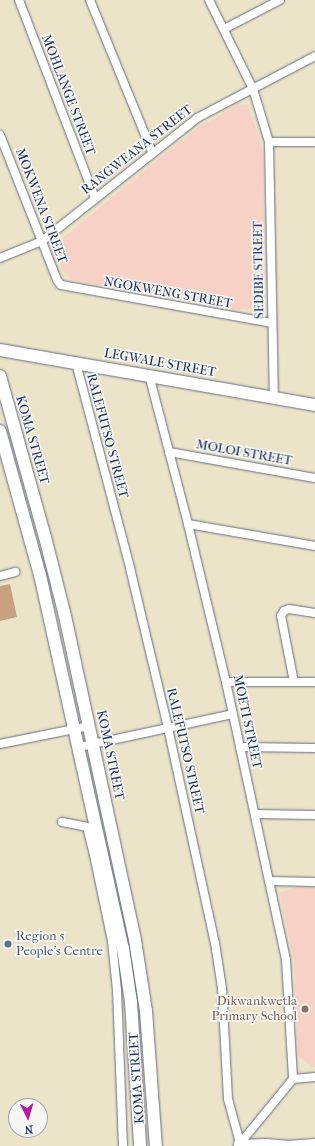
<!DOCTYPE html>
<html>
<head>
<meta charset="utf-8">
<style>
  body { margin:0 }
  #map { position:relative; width:315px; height:1146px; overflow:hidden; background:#ece4c8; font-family:"IM FELL French Canon",serif }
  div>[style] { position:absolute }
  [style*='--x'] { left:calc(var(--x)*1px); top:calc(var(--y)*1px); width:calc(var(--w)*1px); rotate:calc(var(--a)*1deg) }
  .built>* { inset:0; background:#f7d1c6 }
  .building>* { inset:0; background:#c9a080 }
  .roads { filter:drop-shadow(0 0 1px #646e83) drop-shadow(0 0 1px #646e83) }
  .street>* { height:8px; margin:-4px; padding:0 4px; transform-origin:4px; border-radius:4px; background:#fff }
  .secondary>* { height:12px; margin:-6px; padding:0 6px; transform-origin:6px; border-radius:6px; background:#fff }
  .dots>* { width:11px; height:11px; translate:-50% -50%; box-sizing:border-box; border:2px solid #f6f6f2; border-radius:50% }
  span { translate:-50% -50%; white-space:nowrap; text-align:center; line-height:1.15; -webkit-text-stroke:3.5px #f6f6f2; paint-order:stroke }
  .street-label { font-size:13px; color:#1b2f5e }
  .service-label { font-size:13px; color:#4e5e75 }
  .left { translate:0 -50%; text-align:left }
  .education-label { font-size:13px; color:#785e54 }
  .right { translate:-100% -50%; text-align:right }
  .north { position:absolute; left:8px; top:1098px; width:40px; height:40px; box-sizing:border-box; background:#f6f6f2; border:1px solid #9ea6b7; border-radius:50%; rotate:175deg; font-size:11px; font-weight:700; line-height:16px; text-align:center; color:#1b2f5e }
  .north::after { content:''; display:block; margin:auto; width:14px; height:18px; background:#b5179e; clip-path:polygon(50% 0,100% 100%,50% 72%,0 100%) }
</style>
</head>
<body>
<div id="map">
  <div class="built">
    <i style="clip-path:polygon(247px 104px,260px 139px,263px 155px,265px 301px,251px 309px,238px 310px,72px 280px,63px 271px,53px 246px,198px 127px,239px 105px)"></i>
    <i style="clip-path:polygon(296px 887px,315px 887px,315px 1067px,311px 1067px,298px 1055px,294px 963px,280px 893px)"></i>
  </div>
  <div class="building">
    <i style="clip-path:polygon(10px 584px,17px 617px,0 621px,0 586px)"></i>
  </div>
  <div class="roads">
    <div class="street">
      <i style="--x:19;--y:0;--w:212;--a:69"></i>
      <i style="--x:90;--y:0;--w:164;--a:67.8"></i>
      <i style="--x:209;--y:0;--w:99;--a:63.7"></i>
      <i style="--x:253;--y:89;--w:55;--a:73.2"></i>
      <i style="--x:269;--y:142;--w:255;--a:88.9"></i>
      <i style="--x:224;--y:29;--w:63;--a:-27.4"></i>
      <i style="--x:0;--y:135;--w:156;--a:68.5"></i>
      <i style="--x:57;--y:280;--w:6;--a:51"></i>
      <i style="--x:61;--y:285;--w:214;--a:10.2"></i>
      <i style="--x:269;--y:142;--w:46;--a:0"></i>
      <i style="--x:0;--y:258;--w:45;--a:-22"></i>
      <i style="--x:42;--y:241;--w:198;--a:-38.4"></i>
      <i style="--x:197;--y:118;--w:133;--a:-27.7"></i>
      <i style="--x:76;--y:363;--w:212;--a:75.2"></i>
      <i style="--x:130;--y:568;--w:164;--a:76.6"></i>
      <i style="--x:168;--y:728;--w:220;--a:77.7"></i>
      <i style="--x:215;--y:943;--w:46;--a:81.2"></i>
      <i style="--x:222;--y:988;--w:111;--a:86.9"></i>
      <i style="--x:228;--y:1099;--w:46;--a:74.7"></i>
      <i style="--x:149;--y:375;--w:154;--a:75.3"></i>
      <i style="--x:188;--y:524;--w:163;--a:76.5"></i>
      <i style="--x:226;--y:682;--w:284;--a:77.8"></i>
      <i style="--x:286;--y:960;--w:119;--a:86.6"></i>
      <i style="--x:293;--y:1079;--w:87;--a:129.4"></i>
      <i style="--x:169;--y:452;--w:148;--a:10.1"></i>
      <i style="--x:188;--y:524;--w:129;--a:9.8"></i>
      <i style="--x:0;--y:576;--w:16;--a:-15"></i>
      <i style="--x:226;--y:682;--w:89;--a:0"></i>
      <i style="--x:294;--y:682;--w:67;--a:-101.1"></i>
      <i style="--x:281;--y:616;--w:6;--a:-59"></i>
      <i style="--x:284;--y:611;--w:5;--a:-22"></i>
      <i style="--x:289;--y:609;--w:26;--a:9"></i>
      <i style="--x:0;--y:744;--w:91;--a:-11.4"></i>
      <i style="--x:79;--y:747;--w:157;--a:-12.1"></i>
      <i style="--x:240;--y:747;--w:75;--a:0.8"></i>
      <i style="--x:255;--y:814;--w:60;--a:1"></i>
      <i style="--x:62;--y:822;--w:25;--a:11"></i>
      <i style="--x:87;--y:827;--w:29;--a:76"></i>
      <i style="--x:94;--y:855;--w:88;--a:78.2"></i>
      <i style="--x:112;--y:941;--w:49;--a:84.2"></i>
      <i style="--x:117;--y:990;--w:156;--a:87.8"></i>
      <i style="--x:269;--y:881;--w:46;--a:1.2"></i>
      <i style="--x:293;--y:1079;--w:22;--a:-5"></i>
      <i style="--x:238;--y:1144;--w:28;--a:-2"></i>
      <i style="--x:266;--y:1143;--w:21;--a:5"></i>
      <i style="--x:287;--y:1145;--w:28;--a:-4"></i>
    </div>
    <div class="secondary">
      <i style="--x:0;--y:350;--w:320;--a:9.9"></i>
      <i style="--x:0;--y:376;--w:167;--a:74.4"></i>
      <i style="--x:45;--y:537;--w:81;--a:75.8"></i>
      <i style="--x:65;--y:616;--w:331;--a:77.8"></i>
      <i style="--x:135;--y:940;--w:72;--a:81.2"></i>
      <i style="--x:146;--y:1011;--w:135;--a:85.8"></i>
      <i style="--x:0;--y:431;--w:149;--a:74.5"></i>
      <i style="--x:40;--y:575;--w:382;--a:77.5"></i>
      <i style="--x:123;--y:948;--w:55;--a:81.6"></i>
      <i style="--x:131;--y:1002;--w:144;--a:86.4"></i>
    </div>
  </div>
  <div class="dots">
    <i style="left:8px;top:944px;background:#5c6f8a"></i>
    <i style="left:305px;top:1009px;background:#8d6e63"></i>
  </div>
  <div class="street-label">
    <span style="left:68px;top:95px;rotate:69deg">MOHLANGE STREET</span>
    <span style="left:137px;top:150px;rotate:-38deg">RANGWEANA STREET</span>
    <span style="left:41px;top:206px;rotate:69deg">MOKWENA STREET</span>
    <span style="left:259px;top:270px;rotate:-91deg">SEDIBE STREET</span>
    <span style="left:168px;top:293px;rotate:10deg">NGOKWENG STREET</span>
    <span style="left:160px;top:363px;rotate:10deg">LEGWALE STREET</span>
    <span style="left:107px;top:436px;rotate:75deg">RALEFUTSO STREET</span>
    <span style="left:32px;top:440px;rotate:74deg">KOMA STREET</span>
    <span style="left:244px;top:453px;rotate:10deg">MOLOI STREET</span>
    <span style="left:247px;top:722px;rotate:78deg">MOETI STREET</span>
    <span style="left:185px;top:751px;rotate:77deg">RALEFUTSO STREET</span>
    <span style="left:110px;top:755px;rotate:78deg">KOMA STREET</span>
    <span style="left:137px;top:1078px;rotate:-94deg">KOMA STREET</span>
  </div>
  <div class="service-label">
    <span class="left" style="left:16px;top:944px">Region 5<br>People's Centre</span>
  </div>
  <div class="education-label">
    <span class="right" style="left:297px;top:1009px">Dikwankwetla<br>Primary School</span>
  </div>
  <div class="north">N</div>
</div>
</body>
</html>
